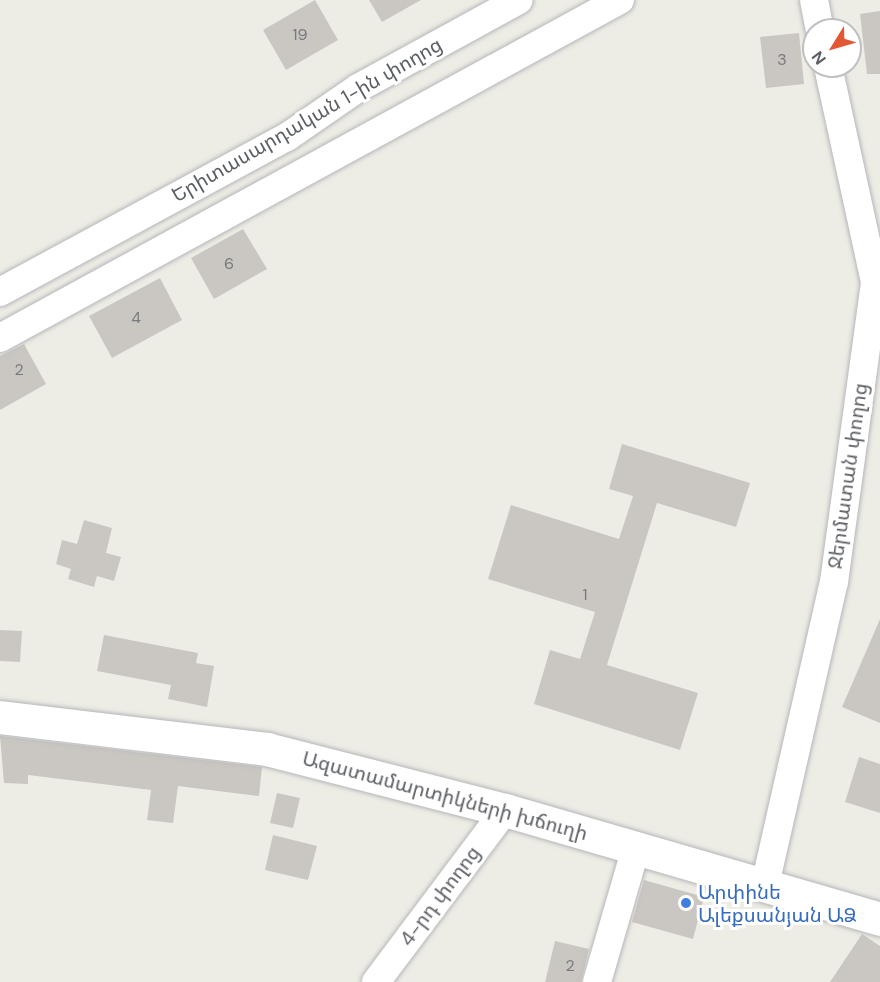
<!DOCTYPE html>
<html>
<head>
<meta charset="utf-8">
<style>
  body { margin:0 }
  #map { position:relative; width:880px; height:982px; overflow:hidden; background:#eeede5; font-family:"DM Sans","Noto Sans Armenian",sans-serif }
  div>[style] { position:absolute }
  [style*='--x'] { left:calc(var(--x)*1px); top:calc(var(--y)*1px); width:calc(var(--w)*1px); rotate:calc(var(--a)*1deg) }
  .building>* { inset:0; background:#cac7c2 }
  .roads { filter:drop-shadow(0 0 2px #b5b6bb) drop-shadow(0 0 2px #b5b6bb) }
  .street>* { height:28px; margin:-14px; padding:0 14px; transform-origin:14px; border-radius:14px; background:#fff }
  .secondary>* { height:33px; margin:-16.5px; padding:0 16.5px; transform-origin:16.5px; border-radius:16.5px; background:#fff }
  .dots>* { width:16px; height:16px; translate:-50% -50%; box-sizing:border-box; border:3px solid #fff; border-radius:50% }
  span { translate:-50% -50%; white-space:nowrap; text-align:center; line-height:1.15; -webkit-text-stroke:6px #fff; paint-order:stroke }
  .number-label { font-size:16px; color:#78797c }
  .number-label span { -webkit-text-stroke-width:0 }
  .street-label { font-size:20px; color:#5c5f64 }
  .shop-label { font-size:20px; color:#366cbe }
  .left { translate:0 -50%; text-align:left }
  .north { position:absolute; left:802px; top:18px; width:60px; height:60px; box-sizing:border-box; background:#fff; border:2px solid #bebfc1; border-radius:50%; rotate:233deg; font-size:16px; font-weight:700; line-height:24px; text-align:center; color:#5c5f64 }
  .north::after { content:''; display:block; margin:auto; width:21px; height:27px; background:#e35735; clip-path:polygon(50% 0,100% 100%,50% 72%,0 100%) }
</style>
</head>
<body>
<div id="map">
  <div class="building">
    <i style="clip-path:polygon(315px 0,338px 40px,286px 70px,263px 30px)"></i>
    <i style="clip-path:polygon(369px 0,421px 0,382px 22px)"></i>
    <i style="clip-path:polygon(880px 11px,880px 74px,867px 74px,860px 14px)"></i>
    <i style="clip-path:polygon(799px 33px,804px 84px,766px 88px,760px 37px)"></i>
    <i style="clip-path:polygon(243px 229px,267px 269px,214px 299px,191px 258px)"></i>
    <i style="clip-path:polygon(160px 278px,182px 320px,112px 358px,89px 316px)"></i>
    <i style="clip-path:polygon(24px 344px,46px 384px,0 410px,0 356px)"></i>
    <i style="clip-path:polygon(622px 444px,750px 483px,736px 527px,657px 503px,607px 665px,698px 693px,680px 750px,534px 704px,550px 650px,580px 659px,595px 612px,488px 579px,511px 505px,619px 539px,633px 496px,609px 489px)"></i>
    <i style="clip-path:polygon(84px 520px,112px 528px,106px 553px,121px 557px,114px 581px,97px 576px,94px 587px,68px 579px,71px 569px,56px 564px,62px 540px,77px 544px)"></i>
    <i style="clip-path:polygon(880px 619px,880px 723px,842px 707px)"></i>
    <i style="clip-path:polygon(0 630px,22px 631px,20px 662px,0 661px)"></i>
    <i style="clip-path:polygon(104px 635px,198px 653px,196px 663px,214px 666px,207px 707px,168px 699px,171px 685px,97px 671px)"></i>
    <i style="clip-path:polygon(0 736px,262px 767px,259px 796px,178px 786px,173px 823px,147px 820px,151px 790px,28px 775px,28px 784px,4px 783px)"></i>
    <i style="clip-path:polygon(859px 757px,880px 764px,880px 813px,845px 802px)"></i>
    <i style="clip-path:polygon(277px 793px,300px 798px,293px 828px,270px 823px)"></i>
    <i style="clip-path:polygon(273px 835px,317px 846px,308px 880px,265px 870px)"></i>
    <i style="clip-path:polygon(644px 880px,704px 897px,693px 939px,632px 922px)"></i>
    <i style="clip-path:polygon(862px 934px,880px 946px,880px 982px,830px 982px)"></i>
    <i style="clip-path:polygon(555px 941px,589px 949px,581px 982px,545px 982px)"></i>
  </div>
  <div class="roads">
    <div class="street">
      <i style="--x:814;--y:0;--w:31;--a:79"></i>
      <i style="--x:0;--y:292;--w:326;--a:-28.4"></i>
      <i style="--x:287;--y:137;--w:86;--a:-34.6"></i>
      <i style="--x:358;--y:88;--w:183;--a:-28.7"></i>
      <i style="--x:0;--y:338;--w:706;--a:-28.6"></i>
      <i style="--x:765;--y:885;--w:311;--a:-77.2"></i>
      <i style="--x:834;--y:582;--w:303;--a:-82.2"></i>
      <i style="--x:875;--y:282;--w:221;--a:-102.3"></i>
      <i style="--x:376;--y:982;--w:215;--a:-53.1"></i>
      <i style="--x:597;--y:982;--w:140;--a:-73.8"></i>
    </div>
    <div class="secondary">
      <i style="--x:0;--y:717;--w:269;--a:6.8"></i>
      <i style="--x:267;--y:749;--w:246;--a:14.4"></i>
      <i style="--x:505;--y:810;--w:391;--a:16.2"></i>
    </div>
  </div>
  <div class="dots">
    <i style="left:686px;top:903px;background:#3f7fe0"></i>
  </div>
  <div class="number-label">
    <span style="left:300px;top:35px">19</span>
    <span style="left:782px;top:60px">3</span>
    <span style="left:229px;top:264px">6</span>
    <span style="left:136px;top:318px">4</span>
    <span style="left:19px;top:370px">2</span>
    <span style="left:585px;top:595px">1</span>
    <span style="left:570px;top:966px">2</span>
  </div>
  <div class="street-label">
    <span style="left:307px;top:120px;rotate:-30deg">Երիտասարդական 1-ին փողոց</span>
    <span style="left:848px;top:476px;rotate:-82deg">Ջերմատան փողոց</span>
    <span style="left:445px;top:796px;rotate:15deg">Ազատամարտիկների խճուղի</span>
    <span style="left:440px;top:896px;rotate:-53deg">4-րդ փողոց</span>
  </div>
  <div class="shop-label">
    <span class="left" style="left:698px;top:904px">Արփինե<br>Ալեքսանյան ԱՁ</span>
  </div>
  <div class="north">N</div>
</div>
</body>
</html>
